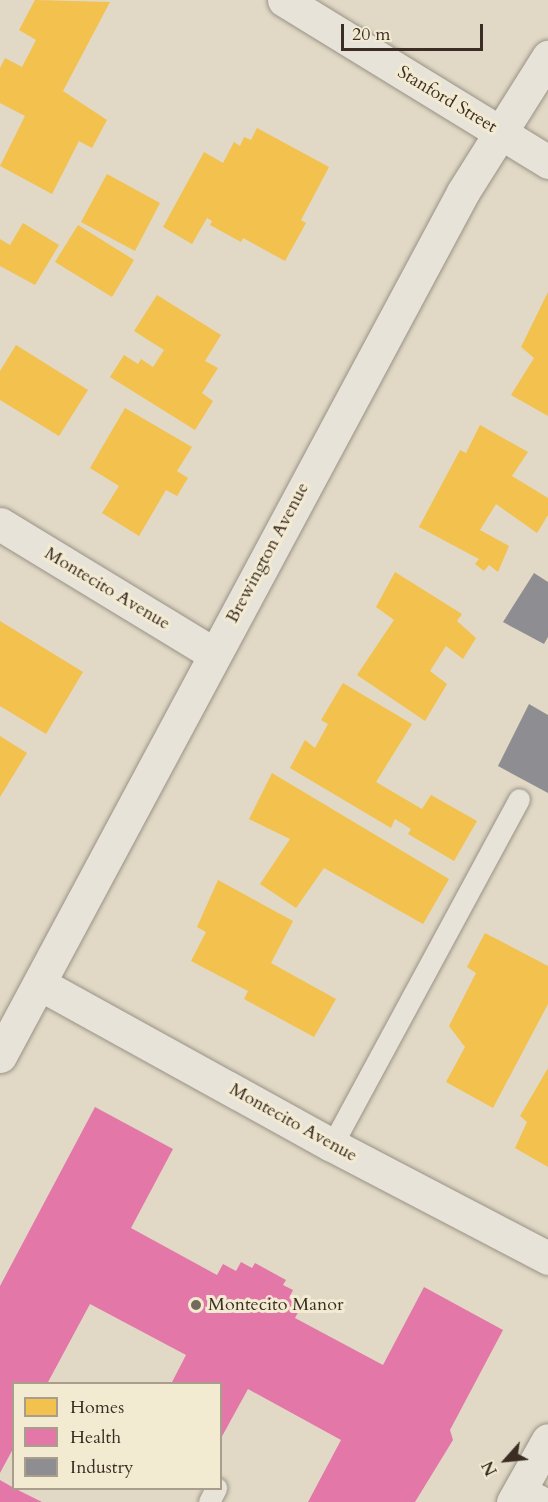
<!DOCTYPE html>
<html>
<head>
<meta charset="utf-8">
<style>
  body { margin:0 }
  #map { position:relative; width:548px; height:1502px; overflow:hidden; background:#e1d9c5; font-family:Cardo,serif }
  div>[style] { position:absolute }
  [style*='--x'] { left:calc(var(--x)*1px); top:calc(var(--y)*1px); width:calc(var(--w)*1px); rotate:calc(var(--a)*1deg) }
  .homes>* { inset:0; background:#f2c14e }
  .health>* { inset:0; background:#e377a8 }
  .industry>* { inset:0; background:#8d8d92 }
  .roads { filter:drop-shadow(0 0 2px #999286) drop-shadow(0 0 2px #999286) }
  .lane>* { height:21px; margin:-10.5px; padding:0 10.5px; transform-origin:10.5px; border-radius:10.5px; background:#e7e3d9 }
  .street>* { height:33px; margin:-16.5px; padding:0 16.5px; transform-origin:16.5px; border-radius:16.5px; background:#e7e3d9 }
  .secondary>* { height:33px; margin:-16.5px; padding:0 16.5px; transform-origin:16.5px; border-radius:16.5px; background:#e7e3d9 }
  .dots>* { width:16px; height:16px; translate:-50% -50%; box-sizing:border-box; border:3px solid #f3ead2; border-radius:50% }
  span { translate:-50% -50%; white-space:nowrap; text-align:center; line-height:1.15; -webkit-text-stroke:6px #f3ead2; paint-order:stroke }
  .street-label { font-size:18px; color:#3b2d23 }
  .poi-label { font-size:18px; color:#3b2d23 }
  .left { translate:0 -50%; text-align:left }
  .legend { position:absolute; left:12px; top:1382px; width:210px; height:108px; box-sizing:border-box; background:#f3ead2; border:2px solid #a99e8c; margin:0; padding:8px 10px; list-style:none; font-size:18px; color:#3b2d23 }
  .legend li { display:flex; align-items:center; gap:12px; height:30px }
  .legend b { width:30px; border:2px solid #a99e8c }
  .north { position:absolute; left:476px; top:1430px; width:60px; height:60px; -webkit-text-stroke:4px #f3ead2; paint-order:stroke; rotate:243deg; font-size:16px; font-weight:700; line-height:24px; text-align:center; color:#3b2d23 }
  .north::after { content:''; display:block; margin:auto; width:21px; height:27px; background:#3b2d23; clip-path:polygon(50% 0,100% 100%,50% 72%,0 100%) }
  .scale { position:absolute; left:341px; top:24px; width:142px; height:27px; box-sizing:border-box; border:3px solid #3b2d23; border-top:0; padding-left:8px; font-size:18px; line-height:21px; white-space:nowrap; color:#3b2d23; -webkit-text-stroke:4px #f3ead2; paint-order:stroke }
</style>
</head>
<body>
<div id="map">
  <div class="homes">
    <i style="clip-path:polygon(35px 0,110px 2px,63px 91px,107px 120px,92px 148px,79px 141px,52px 194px,0 166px,25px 116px,0 103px,0 68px,5px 58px,22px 67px,36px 40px,19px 30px)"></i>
    <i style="clip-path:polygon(257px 128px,329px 167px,301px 220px,306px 223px,285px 261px,243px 238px,241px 242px,210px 225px,212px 221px,207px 218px,192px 244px,163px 227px,204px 152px,223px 163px,234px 142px,240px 146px,244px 137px,251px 140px)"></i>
    <i style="clip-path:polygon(107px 174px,160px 203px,135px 251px,81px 222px)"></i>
    <i style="clip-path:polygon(23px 223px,59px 245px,35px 285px,0 266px,0 239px,10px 245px)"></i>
    <i style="clip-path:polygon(78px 225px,134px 260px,112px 297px,55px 262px)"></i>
    <i style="clip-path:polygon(548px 292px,548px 416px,511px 395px,534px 358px,521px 347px)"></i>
    <i style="clip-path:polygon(157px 295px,221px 335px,205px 361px,218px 368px,202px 393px,213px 401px,195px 430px,110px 377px,124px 355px,138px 364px,141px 359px,153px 367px,164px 350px,134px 331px)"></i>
    <i style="clip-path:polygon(16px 345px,88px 390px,59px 436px,0 400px,0 371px)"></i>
    <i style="clip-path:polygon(125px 408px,192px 447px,177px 471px,188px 478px,177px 496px,166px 490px,139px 536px,102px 513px,119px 486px,90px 468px)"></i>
    <i style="clip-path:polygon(480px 425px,528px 452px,512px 476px,548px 498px,548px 515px,537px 533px,496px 504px,480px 530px,509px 546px,498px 572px,489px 565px,484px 571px,475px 564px,479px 559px,419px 527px,460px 450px,466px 453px)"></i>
    <i style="clip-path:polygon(395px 572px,462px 614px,457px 621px,476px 638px,463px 659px,446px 646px,430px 671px,447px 684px,425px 721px,357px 675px,394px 620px,376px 607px)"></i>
    <i style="clip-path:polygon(0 621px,83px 672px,46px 734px,0 706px)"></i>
    <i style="clip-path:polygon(343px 683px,412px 724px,376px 782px,422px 809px,431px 795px,477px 821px,454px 861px,408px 834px,411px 829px,395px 819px,391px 828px,290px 768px,305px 740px,315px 748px,328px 724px,321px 720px)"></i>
    <i style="clip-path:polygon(0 736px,27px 753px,0 797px)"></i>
    <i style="clip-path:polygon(272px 773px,449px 879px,423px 924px,324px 868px,296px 908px,260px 884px,290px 839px,249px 819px)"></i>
    <i style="clip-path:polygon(218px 880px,293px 921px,271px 963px,336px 999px,314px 1037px,244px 999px,248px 991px,191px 961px,206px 932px,197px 927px)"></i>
    <i style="clip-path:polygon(485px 933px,548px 966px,548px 1004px,493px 1108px,446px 1082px,465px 1047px,449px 1026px,476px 973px,467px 967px)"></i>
    <i style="clip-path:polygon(548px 1068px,548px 1167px,515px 1148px,527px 1122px,520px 1116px)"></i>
  </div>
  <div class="health">
    <i style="clip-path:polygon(95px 1107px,173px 1149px,131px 1228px,217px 1275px,223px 1264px,236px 1271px,241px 1262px,252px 1268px,255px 1263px,286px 1280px,283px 1285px,293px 1290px,289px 1298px,302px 1305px,295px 1318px,383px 1365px,424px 1287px,503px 1330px,450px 1430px,453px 1440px,415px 1502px,308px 1502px,341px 1440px,248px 1389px,220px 1440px,220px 1384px,171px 1384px,186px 1355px,90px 1304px,47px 1384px,14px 1384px,14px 1447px,0 1473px,0 1286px)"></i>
    <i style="clip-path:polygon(0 1480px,14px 1488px,42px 1502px,0 1502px)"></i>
  </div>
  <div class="industry">
    <i style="clip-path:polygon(534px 573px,548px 582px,548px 637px,544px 644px,503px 622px)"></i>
    <i style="clip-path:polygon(529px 704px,548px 715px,548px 793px,498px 766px)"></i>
  </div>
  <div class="roads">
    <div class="lane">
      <i style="--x:332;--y:1145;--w:393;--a:-61.6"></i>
      <i style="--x:522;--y:1486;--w:30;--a:28"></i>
      <i style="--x:209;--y:1502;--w:16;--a:-63"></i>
    </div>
    <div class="street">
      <i style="--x:0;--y:524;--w:250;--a:31.3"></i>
      <i style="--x:40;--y:984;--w:333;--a:28.9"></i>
      <i style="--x:332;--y:1145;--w:244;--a:27.6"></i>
      <i style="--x:0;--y:1056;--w:980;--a:-61.81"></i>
      <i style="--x:463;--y:192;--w:160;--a:-57.8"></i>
      <i style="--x:513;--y:1502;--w:71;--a:-60.6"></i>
    </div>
    <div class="secondary">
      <i style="--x:284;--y:0;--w:310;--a:31.5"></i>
    </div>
  </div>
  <div class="dots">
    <i style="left:196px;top:1305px;background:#75695c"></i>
  </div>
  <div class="street-label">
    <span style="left:447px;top:100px;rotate:31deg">Stanford Street</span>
    <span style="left:268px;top:553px;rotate:-62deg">Brewington Avenue</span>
    <span style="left:107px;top:589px;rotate:31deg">Montecito Avenue</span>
    <span style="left:293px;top:1123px;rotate:29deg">Montecito Avenue</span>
  </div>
  <div class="poi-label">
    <span class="left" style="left:208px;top:1305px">Montecito Manor</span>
  </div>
  <ul class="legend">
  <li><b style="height:16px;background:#f2c14e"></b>Homes</li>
  <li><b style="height:16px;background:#e377a8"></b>Health</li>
  <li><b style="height:16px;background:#8d8d92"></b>Industry</li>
  </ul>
  <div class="north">N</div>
  <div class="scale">20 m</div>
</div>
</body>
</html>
